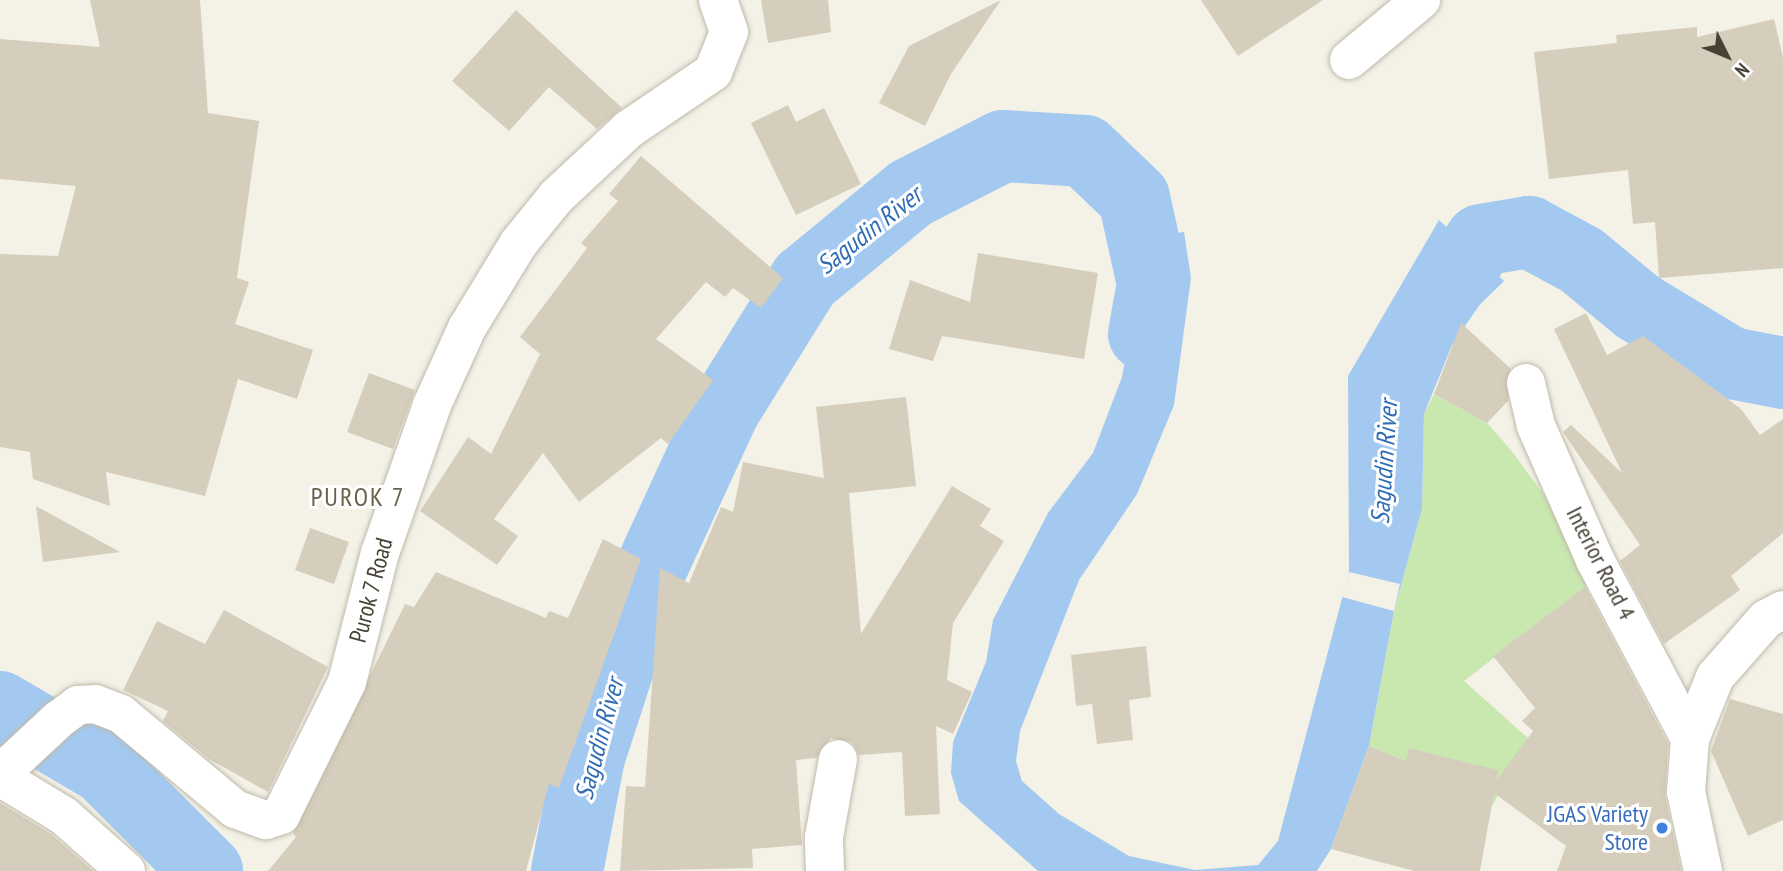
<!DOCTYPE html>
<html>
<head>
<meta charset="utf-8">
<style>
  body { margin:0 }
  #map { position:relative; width:1783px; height:871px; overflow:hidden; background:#f4f1e7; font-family:"PT Sans Narrow",sans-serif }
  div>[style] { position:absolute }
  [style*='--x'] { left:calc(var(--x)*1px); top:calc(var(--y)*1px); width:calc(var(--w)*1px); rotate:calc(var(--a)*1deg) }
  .green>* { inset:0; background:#c9e8b0 }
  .water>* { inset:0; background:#a3c9f1 }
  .pier>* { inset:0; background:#f4f1e7 }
  .river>* { height:72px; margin:-36px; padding:0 36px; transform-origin:36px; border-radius:36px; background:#a3c9f1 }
  .building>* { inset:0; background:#d5cebc }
  .roads { filter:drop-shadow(0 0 2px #bfbaaa) drop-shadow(0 0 2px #bfbaaa) }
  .street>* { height:38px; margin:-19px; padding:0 19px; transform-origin:19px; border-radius:19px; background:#fff }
  .dots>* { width:19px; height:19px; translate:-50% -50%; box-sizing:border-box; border:4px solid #fff; border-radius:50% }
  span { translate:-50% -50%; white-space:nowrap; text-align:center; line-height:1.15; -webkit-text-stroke:6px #fff; paint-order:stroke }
  .street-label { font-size:24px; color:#474236 }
  .shop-label { font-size:24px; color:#366cbe }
  .right { translate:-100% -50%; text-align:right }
  .water-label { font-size:26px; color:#2e6db4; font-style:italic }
  .neighbourhood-label { font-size:26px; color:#6a614d; letter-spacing:2px }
  .north { position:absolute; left:1692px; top:21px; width:70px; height:70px; -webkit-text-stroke:5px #fff; paint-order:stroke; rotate:133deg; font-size:19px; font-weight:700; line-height:28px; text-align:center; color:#474236 }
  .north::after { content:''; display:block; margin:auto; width:24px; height:32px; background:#474236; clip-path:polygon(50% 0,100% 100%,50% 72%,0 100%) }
</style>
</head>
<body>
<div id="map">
  <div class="green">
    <i style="clip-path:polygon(1434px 394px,1487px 423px,1511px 450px,1560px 517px,1592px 582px,1464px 681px,1529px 739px,1490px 810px,1477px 765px,1410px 749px,1406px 761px,1369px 746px,1394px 611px,1422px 509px,1424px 414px)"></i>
  </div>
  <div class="water">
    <i style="clip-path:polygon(1439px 220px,1504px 281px,1461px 323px,1424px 414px,1422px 509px,1394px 611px,1369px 746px,1331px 849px,1317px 871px,1038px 871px,959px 801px,951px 773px,953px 742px,986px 662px,993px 620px,1048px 513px,1093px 453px,1122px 377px,1134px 307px,1134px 239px,1184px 232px,1191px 278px,1174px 405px,1137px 494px,1079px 580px,1020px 731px,1016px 761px,1022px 781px,1059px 814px,1129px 856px,1195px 870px,1258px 865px,1278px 841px,1349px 572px,1348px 376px)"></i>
  </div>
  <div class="pier">
    <i style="clip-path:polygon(1349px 572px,1400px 584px,1394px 611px,1342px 597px)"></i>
  </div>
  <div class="river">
    <i style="--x:1416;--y:333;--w:113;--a:-55"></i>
    <i style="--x:1481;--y:240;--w:49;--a:-9.5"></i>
    <i style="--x:1529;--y:232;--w:59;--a:28.3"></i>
    <i style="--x:1581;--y:260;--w:74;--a:39.5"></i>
    <i style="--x:1638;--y:307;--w:109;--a:31.1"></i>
    <i style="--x:1731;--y:363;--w:53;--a:10.9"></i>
    <i style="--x:0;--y:707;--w:121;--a:30.4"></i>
    <i style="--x:104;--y:768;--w:146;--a:45"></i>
    <i style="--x:567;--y:871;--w:116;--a:-79.1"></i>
    <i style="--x:589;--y:757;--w:194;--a:-71.9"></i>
    <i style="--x:649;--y:573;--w:179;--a:-65.3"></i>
    <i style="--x:724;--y:410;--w:153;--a:-58.1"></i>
    <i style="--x:805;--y:280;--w:137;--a:-39.4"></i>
    <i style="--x:911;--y:193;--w:103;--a:-27.1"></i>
    <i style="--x:1003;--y:146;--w:82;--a:3.5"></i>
    <i style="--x:1085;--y:151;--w:68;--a:43.8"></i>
    <i style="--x:1134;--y:198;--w:88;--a:77.5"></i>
    <i style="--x:1153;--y:284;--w:51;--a:100.2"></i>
  </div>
  <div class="building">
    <i style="clip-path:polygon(90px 0,200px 0,208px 113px,259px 121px,237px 278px,249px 282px,235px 324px,313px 350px,297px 399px,238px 379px,205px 496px,106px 472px,110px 506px,33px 479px,30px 452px,0 447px,0 254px,58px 256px,76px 186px,0 179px,0 39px,100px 47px)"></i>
    <i style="clip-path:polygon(761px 0,828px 0,831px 32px,768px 43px)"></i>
    <i style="clip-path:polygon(1001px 0,951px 74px,925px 126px,879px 103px,909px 46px)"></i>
    <i style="clip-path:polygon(1201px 0,1323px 0,1238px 56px)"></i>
    <i style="clip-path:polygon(516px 10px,622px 108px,597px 129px,549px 87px,509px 131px,452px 81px)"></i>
    <i style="clip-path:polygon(1774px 19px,1783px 58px,1783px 268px,1659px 278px,1655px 222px,1633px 224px,1628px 170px,1549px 179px,1534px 52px,1617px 43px,1616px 35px,1697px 27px,1697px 37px)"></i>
    <i style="clip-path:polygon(788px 105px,796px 122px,824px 108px,861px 184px,796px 215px,751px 123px)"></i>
    <i style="clip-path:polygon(641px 156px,783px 278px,761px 308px,733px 288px,725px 297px,706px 282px,656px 339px,713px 380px,668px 444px,661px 438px,579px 502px,543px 453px,494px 519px,518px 536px,497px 565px,420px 511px,468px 437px,491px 454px,540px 354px,520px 337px,587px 248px,581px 243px,618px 201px,609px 194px)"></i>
    <i style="clip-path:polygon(978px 253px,1098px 273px,1084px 359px,942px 336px,933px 361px,889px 349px,910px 280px,970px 302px)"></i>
    <i style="clip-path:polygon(1586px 313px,1607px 355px,1643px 336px,1741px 409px,1760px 435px,1783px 419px,1783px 533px,1731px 576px,1740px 590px,1664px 644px,1620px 561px,1640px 545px,1563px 432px,1571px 425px,1622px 473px,1554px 329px)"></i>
    <i style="clip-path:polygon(1461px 323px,1510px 368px,1508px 401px,1487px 423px,1434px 394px)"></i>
    <i style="clip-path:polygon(369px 373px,415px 390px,393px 449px,347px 432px)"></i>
    <i style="clip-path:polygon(906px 397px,916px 486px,849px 493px,861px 634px,952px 486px,991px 509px,980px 526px,1004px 541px,953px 623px,947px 680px,972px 692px,953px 734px,936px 726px,940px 814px,905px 816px,902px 752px,859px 755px,852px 742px,831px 738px,816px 758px,796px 760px,802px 845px,752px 849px,753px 868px,620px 871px,626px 786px,645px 787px,660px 568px,689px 583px,721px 507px,733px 512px,743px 462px,824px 478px,816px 407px)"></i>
    <i style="clip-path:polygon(36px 506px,120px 552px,43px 562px)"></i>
    <i style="clip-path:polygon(310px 528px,349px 542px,334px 584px,295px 570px)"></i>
    <i style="clip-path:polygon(603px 539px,641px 559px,559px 788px,549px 784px,526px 871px,268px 871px,296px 837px,293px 833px,405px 604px,414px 607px,436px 572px,546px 618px,549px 611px,568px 618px)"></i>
    <i style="clip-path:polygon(1585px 587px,1668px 744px,1665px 796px,1681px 871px,1557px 871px,1566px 846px,1494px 793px,1480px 871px,1414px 871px,1331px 849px,1369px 746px,1406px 761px,1409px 748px,1498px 770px,1497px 780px,1533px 731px,1522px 721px,1535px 708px,1493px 656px)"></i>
    <i style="clip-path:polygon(224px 610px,328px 667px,268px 792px,209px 759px,163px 721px,168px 711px,123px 690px,157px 621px,205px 644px)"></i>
    <i style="clip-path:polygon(1146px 646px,1151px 697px,1129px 700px,1133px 740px,1097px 744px,1092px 704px,1076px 706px,1071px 655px)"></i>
    <i style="clip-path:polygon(1730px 699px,1783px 714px,1783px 820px,1748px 836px,1711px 751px)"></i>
    <i style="clip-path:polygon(0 803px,51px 834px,93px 871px,0 871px)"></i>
  </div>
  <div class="roads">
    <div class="street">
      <i style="--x:1349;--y:60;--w:94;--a:-39.8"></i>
      <i style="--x:1526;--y:383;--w:44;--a:76.9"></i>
      <i style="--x:1536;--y:426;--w:146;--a:66.2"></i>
      <i style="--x:1595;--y:560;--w:203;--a:62"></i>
      <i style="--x:0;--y:774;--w:81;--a:-43"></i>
      <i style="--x:59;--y:719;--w:24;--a:-36"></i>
      <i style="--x:78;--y:705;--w:17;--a:-3"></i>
      <i style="--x:95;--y:704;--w:28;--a:21"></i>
      <i style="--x:121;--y:714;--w:148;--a:39.8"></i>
      <i style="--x:235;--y:809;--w:33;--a:20"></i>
      <i style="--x:266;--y:820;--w:16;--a:-18"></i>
      <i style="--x:281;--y:815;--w:148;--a:-63.6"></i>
      <i style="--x:347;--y:682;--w:133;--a:-75.7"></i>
      <i style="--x:380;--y:553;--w:157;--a:-70.6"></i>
      <i style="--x:432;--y:405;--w:85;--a:-65.6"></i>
      <i style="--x:467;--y:328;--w:98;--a:-58.7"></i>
      <i style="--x:518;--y:244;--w:60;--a:-51"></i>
      <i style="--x:556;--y:197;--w:100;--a:-43"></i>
      <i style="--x:629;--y:129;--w:102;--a:-34.2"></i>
      <i style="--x:713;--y:72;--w:43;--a:-68.2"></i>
      <i style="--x:729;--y:32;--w:34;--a:-109"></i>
      <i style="--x:0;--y:777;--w:75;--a:31.4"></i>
      <i style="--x:64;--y:816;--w:83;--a:41.6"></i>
      <i style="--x:825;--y:871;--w:34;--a:-92"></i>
      <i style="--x:824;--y:837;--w:79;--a:-79.8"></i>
      <i style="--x:1703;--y:871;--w:81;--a:-102.1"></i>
      <i style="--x:1686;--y:792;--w:53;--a:-85.7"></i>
      <i style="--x:1690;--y:739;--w:67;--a:-68"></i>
      <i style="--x:1715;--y:677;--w:77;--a:-48.7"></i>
      <i style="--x:1766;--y:619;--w:19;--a:-28"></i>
    </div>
  </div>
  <div class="dots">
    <i style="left:1662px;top:828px;background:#3f7fe0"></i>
  </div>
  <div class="street-label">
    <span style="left:1601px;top:563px;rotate:63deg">Interior Road 4</span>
    <span style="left:371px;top:590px;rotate:-75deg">Purok 7 Road</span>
  </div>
  <div class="shop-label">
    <span class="right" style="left:1648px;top:828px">JGAS Variety<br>Store</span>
  </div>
  <div class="water-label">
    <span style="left:869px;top:230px;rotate:-38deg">Sagudin River</span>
    <span style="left:1384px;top:462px;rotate:-86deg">Sagudin River</span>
    <span style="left:599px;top:739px;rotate:-75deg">Sagudin River</span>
  </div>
  <div class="neighbourhood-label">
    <span style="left:358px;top:497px">PUROK 7</span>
  </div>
  <div class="north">N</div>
</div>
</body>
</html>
